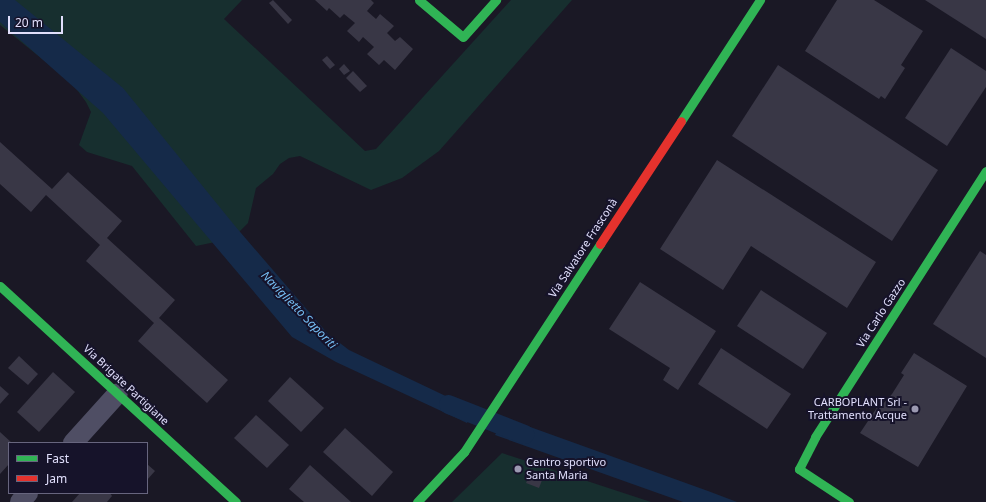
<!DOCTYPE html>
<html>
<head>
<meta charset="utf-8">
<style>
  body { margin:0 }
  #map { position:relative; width:986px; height:502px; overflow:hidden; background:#1a1825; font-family:"Noto Sans",sans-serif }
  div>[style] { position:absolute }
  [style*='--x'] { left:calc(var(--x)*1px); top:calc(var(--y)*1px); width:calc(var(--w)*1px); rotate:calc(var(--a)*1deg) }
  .green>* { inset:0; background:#172f2f }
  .water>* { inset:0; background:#152a49 }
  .canal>* { height:19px; margin:-9.5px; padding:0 9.5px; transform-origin:9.5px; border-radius:9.5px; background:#152a49 }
  .building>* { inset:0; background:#393746 }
  .street>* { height:20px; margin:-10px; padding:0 10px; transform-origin:10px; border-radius:10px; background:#4f4e64 }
  .fast>* { height:9px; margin:-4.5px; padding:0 4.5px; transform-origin:4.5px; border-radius:4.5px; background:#30b455 }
  .jam>* { height:9px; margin:-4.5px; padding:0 4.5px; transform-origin:4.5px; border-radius:4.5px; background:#e5322d }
  .dots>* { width:11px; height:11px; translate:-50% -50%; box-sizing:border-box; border:2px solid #16132a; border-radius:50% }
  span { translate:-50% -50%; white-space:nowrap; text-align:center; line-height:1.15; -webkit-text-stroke:4px #16132a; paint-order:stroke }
  .street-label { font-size:11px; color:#e1dffc }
  .poi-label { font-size:11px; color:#e1dffc }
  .right { translate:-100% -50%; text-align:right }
  .left { translate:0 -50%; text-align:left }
  .water-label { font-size:12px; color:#75bef4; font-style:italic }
  .legend { position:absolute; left:8px; top:442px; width:140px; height:52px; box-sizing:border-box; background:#16132a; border:1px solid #67657e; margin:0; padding:5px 7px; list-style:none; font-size:12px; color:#e1dffc }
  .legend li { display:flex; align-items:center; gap:8px; height:20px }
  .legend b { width:20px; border:1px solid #67657e }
  .scale { position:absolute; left:8px; top:16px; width:55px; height:18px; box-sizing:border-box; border:2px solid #e1dffc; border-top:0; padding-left:5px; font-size:12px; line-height:14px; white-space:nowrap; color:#e1dffc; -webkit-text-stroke:3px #16132a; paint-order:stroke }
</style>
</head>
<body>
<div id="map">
  <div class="green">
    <i style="clip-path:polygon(0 0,242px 0,224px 19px,365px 151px,376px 149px,511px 0,572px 0,439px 151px,402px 178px,371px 190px,300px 156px,289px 158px,280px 164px,273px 174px,256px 188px,248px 223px,239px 232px,230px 239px,196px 246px,132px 166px,87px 152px,79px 145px,91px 112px,86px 102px,72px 83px,0 25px)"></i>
    <i style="clip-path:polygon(502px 453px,651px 502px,452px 502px)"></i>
  </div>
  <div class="water">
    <i style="clip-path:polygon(0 0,15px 0,123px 88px,235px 226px,328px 334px,349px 350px,454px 400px,476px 406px,467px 423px,336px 362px,292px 337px,103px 113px,0 22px)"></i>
    <i style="clip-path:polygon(505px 418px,708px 491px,737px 502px,683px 502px,495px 435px)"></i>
  </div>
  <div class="canal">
    <i style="--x:448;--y:404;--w:82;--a:21.5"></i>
  </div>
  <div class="building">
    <i style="clip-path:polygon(273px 0,292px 20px,288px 24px,269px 3px)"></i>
    <i style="clip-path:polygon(315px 0,371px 0,374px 3px,367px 11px,376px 19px,380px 14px,394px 26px,387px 33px,395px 41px,400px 37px,413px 49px,395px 70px,384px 60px,379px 65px,367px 54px,374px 47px,363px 37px,359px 42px,347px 31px,355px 23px,344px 14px,340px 18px,329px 8px,327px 11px)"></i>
    <i style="clip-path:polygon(837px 0,874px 0,923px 31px,901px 65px,905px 68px,885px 99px,881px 96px,879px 99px,805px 51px)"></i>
    <i style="clip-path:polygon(925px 0,986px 0,986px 39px)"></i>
    <i style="clip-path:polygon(951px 48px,986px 71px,986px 87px,947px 146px,905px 118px)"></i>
    <i style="clip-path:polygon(327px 56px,335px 65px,330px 69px,322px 60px)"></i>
    <i style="clip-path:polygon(344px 64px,350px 71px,344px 75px,339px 69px)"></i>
    <i style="clip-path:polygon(778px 65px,938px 170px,892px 241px,732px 136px)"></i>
    <i style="clip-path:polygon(353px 71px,367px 86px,360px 92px,346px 78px)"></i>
    <i style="clip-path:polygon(0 142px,52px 189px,68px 172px,122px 221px,107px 238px,175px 300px,159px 318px,228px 380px,207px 403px,138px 341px,154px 323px,86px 261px,100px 245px,46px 195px,31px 212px,0 184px)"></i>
    <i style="clip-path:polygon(717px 160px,876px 262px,847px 308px,751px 246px,723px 290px,660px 249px)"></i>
    <i style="clip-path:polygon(980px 251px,986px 255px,986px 358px,933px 324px)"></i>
    <i style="clip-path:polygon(640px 282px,716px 331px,678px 390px,663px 380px,670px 368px,609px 329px)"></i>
    <i style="clip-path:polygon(761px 290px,827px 333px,803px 369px,737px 326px)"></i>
    <i style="clip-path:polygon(721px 348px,791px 394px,767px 429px,698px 384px)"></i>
    <i style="clip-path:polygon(914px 353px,967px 386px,918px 467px,860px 433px,880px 403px,882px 405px,892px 394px,904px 375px,901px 373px)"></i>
    <i style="clip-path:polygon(19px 356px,38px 374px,28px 385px,8px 368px)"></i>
    <i style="clip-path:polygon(53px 372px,75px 392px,39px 432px,17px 412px)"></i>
    <i style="clip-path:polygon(290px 377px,324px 408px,301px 432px,268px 401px)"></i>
    <i style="clip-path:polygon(0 386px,9px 394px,0 404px)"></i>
    <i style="clip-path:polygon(256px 415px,289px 445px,267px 468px,234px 438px)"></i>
    <i style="clip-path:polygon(345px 428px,393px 472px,372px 496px,323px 452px)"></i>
    <i style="clip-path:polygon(0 432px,12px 443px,9px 443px,9px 464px,0 474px)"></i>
    <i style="clip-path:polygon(147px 464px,155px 471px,147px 480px)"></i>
    <i style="clip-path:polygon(310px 465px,351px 502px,304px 502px,289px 489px)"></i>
    <i style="clip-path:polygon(530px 474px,539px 477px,541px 474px,544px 475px,539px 488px,526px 483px)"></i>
    <i style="clip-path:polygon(80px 493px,110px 493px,112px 496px,107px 502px,72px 502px)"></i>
  </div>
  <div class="street">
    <i style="--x:73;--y:443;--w:67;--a:-48"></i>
    <i style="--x:20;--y:502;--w:12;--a:-48"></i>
  </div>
  <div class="fast">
    <i style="--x:419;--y:0;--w:57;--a:40.1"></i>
    <i style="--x:463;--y:37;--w:50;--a:-48.3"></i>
    <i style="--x:681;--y:121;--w:145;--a:-56.9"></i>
    <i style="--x:0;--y:286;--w:320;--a:42.5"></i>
    <i style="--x:417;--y:502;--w:69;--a:-46.8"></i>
    <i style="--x:464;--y:452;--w:249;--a:-56.8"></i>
    <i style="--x:849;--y:502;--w:60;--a:-146.6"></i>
    <i style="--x:799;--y:469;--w:36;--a:-63"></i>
    <i style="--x:815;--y:437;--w:316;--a:-57.3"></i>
  </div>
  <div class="jam">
    <i style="--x:600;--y:244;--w:147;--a:-56.6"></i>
  </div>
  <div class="dots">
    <i style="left:915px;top:409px;background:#9b99b1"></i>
    <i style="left:518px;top:469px;background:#9b99b1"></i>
  </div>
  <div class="street-label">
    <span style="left:583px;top:248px;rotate:-57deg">Via Salvatore Frasconà</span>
    <span style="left:881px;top:313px;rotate:-57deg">Via Carlo Gazzo</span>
    <span style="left:126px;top:385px;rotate:43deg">Via Brigate Partigiane</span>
  </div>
  <div class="poi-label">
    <span class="right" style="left:907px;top:409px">CARBOPLANT Srl -<br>Trattamento Acque</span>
    <span class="left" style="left:526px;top:469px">Centro sportivo<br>Santa Maria</span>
  </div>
  <div class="water-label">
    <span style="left:299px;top:310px;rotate:46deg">Naviglietto Saporiti</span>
  </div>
  <ul class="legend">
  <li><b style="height:5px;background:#30b455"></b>Fast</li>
  <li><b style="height:5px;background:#e5322d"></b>Jam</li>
  </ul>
  <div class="scale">20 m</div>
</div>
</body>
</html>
